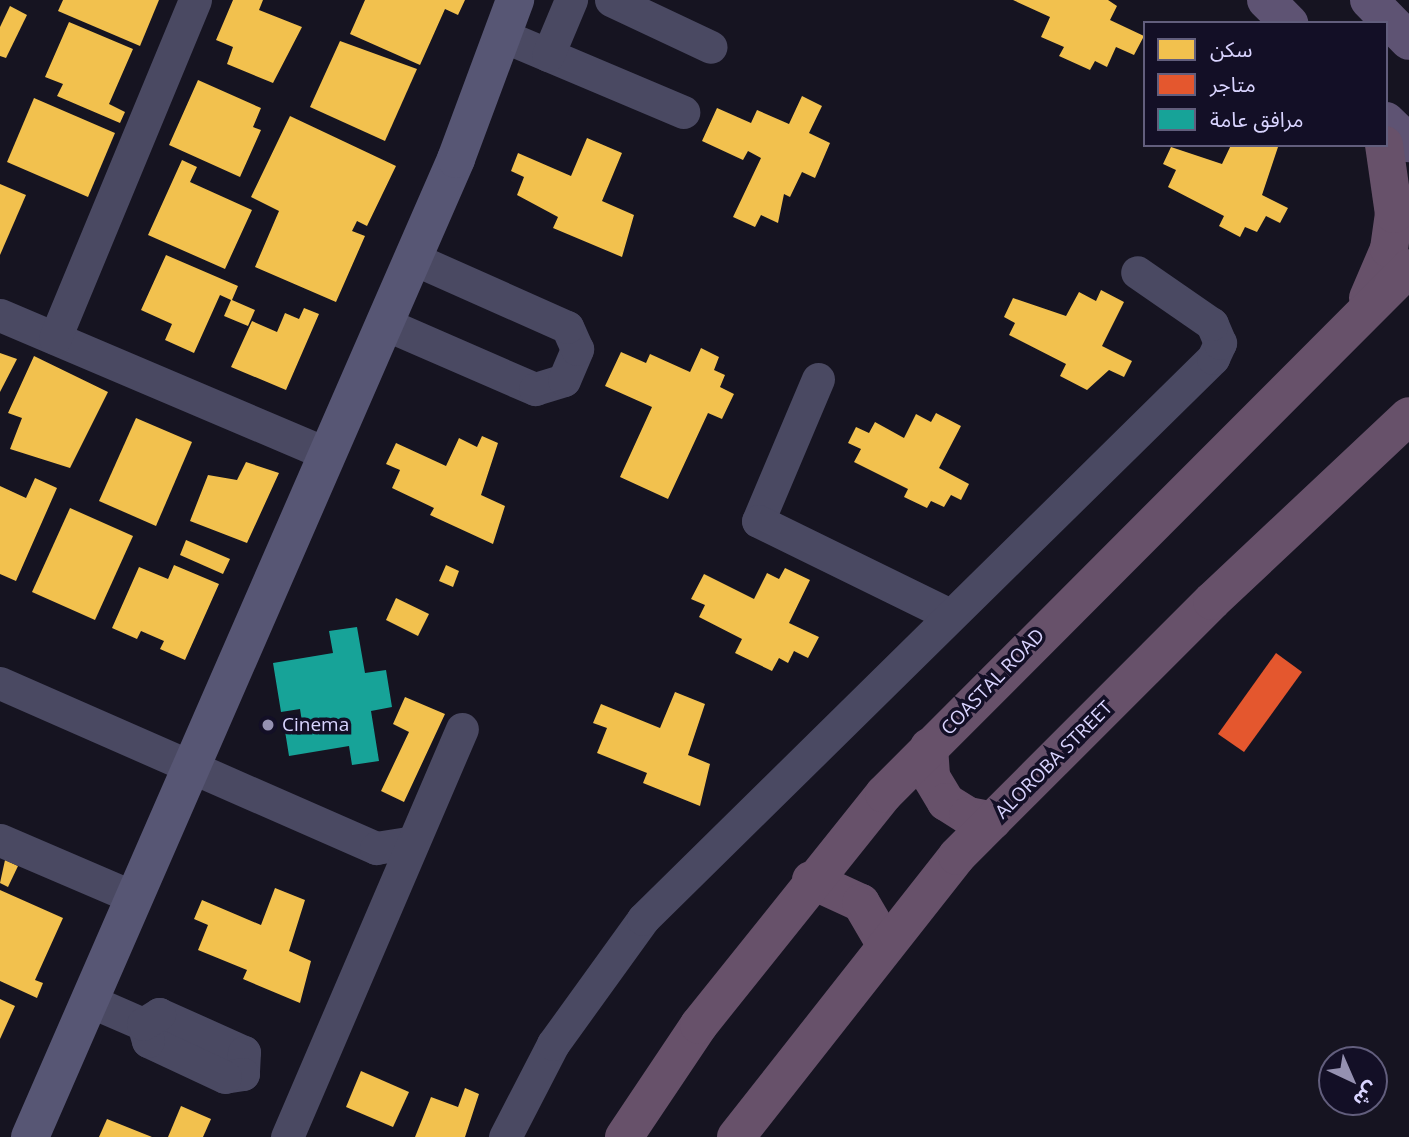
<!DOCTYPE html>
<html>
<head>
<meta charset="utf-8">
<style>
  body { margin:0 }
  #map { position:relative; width:1409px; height:1137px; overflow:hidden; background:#161421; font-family:"Open Sans","Noto Sans Arabic",sans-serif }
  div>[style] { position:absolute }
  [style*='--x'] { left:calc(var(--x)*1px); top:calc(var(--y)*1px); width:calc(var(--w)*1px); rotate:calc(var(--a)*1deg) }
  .homes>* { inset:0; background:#f2c14e }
  .shops>* { inset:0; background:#e4572e }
  .public>* { inset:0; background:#17a398 }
  .street>* { height:33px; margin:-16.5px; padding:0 16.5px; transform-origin:16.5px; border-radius:16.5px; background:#4a4962 }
  .secondary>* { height:38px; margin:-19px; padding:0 19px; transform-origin:19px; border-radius:19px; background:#575674 }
  .primary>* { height:38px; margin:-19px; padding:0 19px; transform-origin:19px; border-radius:19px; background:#5e5373 }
  .highway>* { height:38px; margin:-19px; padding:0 19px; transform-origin:19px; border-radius:19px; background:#67516a }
  .dots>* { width:19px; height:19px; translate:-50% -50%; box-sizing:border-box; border:4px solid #130f26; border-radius:50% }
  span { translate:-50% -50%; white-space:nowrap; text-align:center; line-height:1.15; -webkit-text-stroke:7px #130f26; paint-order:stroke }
  .street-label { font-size:19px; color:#d9d4ff }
  .poi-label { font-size:19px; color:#d9d4ff }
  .left { translate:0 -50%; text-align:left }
  .legend { position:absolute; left:1143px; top:21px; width:245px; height:126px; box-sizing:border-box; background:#130f26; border:2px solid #625e7d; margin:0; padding:9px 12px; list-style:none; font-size:21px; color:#d9d4ff }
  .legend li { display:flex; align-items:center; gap:14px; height:35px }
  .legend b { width:35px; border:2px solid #625e7d }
  .north { position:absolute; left:1318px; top:1046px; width:70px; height:70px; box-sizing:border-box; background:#130f26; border:2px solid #625e7d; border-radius:50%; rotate:136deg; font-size:19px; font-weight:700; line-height:28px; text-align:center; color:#d9d4ff }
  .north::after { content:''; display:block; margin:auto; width:24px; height:32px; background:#9591b1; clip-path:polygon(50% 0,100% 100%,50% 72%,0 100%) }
</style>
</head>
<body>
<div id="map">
  <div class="homes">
    <i style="clip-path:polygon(63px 0,159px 0,140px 46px,58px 11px)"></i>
    <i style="clip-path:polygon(233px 0,263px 0,259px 10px,302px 27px,273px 83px,227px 64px,233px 47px,216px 40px)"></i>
    <i style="clip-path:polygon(365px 0,465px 0,458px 15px,445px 9px,420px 65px,350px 34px)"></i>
    <i style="clip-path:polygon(1013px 0,1108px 0,1117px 6px,1110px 20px,1144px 36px,1134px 55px,1116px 47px,1107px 67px,1095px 61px,1090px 70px,1059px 56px,1064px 47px,1041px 37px,1050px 17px)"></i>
    <i style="clip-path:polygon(10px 6px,27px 15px,6px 58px,0 56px,0 27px)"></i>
    <i style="clip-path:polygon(69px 22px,133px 49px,109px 104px,125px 112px,120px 123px,57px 96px,63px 84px,45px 77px)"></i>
    <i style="clip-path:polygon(340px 41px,417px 69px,385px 141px,310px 107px)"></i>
    <i style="clip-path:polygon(198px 80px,261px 108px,253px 127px,261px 130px,240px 177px,169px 145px)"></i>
    <i style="clip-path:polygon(802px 96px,822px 106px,809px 133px,830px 143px,815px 178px,802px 172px,790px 197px,784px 194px,778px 223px,761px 215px,755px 227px,733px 217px,761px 158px,748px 151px,743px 160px,702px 141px,717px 108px,751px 123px,757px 110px,789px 124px)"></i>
    <i style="clip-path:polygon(34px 98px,115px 133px,88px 197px,7px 162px)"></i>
    <i style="clip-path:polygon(290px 116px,396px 166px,367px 226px,357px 221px,352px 231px,365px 236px,336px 302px,255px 267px,279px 211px,251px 197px)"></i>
    <i style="clip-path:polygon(587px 138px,622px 153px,602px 201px,634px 215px,622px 257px,553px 228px,558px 217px,517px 195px,524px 177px,511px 171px,518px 153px,571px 176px)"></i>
    <i style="clip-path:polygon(1231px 145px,1278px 147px,1262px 195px,1288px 208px,1280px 223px,1266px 216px,1257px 232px,1245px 227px,1240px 237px,1219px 226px,1224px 216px,1168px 187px,1176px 170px,1163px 164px,1171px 147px,1222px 164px)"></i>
    <i style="clip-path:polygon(182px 160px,197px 167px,190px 182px,252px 210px,225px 269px,148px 235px)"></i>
    <i style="clip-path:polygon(0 184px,26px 195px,0 255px)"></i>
    <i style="clip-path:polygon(166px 255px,238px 286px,232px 300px,255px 310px,248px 326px,224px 316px,231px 300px,220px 295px,194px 353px,165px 340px,172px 324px,141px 310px)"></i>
    <i style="clip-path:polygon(1101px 290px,1124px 302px,1102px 346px,1132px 361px,1124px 377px,1109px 370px,1087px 390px,1060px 376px,1066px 364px,1009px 335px,1015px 323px,1004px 317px,1013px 298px,1066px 316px,1079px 292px,1096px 301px)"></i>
    <i style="clip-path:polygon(304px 308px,319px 314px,286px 390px,231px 367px,252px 321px,277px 332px,285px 313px,299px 319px)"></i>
    <i style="clip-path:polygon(701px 348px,719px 357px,714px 370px,725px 375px,720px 387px,734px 394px,722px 419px,708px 413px,668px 499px,620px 477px,652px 407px,605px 386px,621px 352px,646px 363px,650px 354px,690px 372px)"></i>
    <i style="clip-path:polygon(0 353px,17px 359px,0 392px)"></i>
    <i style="clip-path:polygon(34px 356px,108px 392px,70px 468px,10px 449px,22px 418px,8px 413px)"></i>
    <i style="clip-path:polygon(936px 413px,961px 426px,939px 468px,969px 484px,961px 500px,951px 495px,944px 507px,931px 501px,927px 508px,904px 497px,908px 489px,854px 462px,861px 449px,848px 443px,856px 427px,869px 433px,875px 422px,904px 438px,916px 414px,931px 422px)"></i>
    <i style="clip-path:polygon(136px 418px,192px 442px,156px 526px,99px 501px)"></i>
    <i style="clip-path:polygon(482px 436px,498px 443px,481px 495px,505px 506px,493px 544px,430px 515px,434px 508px,392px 488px,400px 470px,386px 464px,396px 443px,446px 466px,459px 438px,477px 447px)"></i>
    <i style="clip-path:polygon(246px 462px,279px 473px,247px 543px,190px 521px,208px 475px,237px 480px)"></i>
    <i style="clip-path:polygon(35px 478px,57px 488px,16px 581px,0 574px,0 486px,26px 498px)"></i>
    <i style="clip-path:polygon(70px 508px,133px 536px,95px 620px,32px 592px)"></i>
    <i style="clip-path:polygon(186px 540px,230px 559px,223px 574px,180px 555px)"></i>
    <i style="clip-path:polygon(174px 565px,219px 584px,185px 660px,160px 649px,164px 641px,141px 631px,137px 639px,112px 628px,139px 567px,168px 579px)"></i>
    <i style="clip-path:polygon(446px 565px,459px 571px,453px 587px,439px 581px)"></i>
    <i style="clip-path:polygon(785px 568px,810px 580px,789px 623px,819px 637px,808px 658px,794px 651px,788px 663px,779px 658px,772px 671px,735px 653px,742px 639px,699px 617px,705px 605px,691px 599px,704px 574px,754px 599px,767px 573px,779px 579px)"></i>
    <i style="clip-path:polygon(396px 598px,429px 614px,418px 636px,386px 620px)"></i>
    <i style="clip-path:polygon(675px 692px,705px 704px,688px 755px,710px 764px,700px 806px,643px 783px,647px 773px,597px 753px,607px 728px,593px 723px,601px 704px,660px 728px)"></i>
    <i style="clip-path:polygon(405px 697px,445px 714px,404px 802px,381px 791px,409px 732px,393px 724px)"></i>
    <i style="clip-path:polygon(5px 860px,18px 866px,8px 887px,0 883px)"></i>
    <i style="clip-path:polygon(275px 888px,305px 900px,289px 951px,311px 961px,300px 1003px,243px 979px,247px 970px,198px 950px,208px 925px,194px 919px,202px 900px,261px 925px)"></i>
    <i style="clip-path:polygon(0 890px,63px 918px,35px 980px,43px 983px,37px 998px,0 981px)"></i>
    <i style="clip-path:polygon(0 999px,15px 1006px,0 1039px)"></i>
    <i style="clip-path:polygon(361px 1071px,409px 1092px,393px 1127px,346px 1107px)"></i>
    <i style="clip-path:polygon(465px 1088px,479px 1094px,465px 1137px,415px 1137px,431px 1097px,458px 1107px)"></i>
    <i style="clip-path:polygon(181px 1106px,211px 1119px,203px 1137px,168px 1137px)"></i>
    <i style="clip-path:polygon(107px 1119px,152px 1137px,99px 1137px)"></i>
  </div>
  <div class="shops">
    <i style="clip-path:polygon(1276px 653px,1302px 672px,1244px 752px,1218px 734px)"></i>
  </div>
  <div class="public">
    <i style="clip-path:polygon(357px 627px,365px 673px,386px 670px,392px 707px,371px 711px,379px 761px,352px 765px,349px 746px,289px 756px,285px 731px,303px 728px,300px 709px,281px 712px,273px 663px,333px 653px,329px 631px)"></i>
  </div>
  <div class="street">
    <i style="--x:611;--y:0;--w:110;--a:25.2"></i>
    <i style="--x:501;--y:35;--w:198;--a:22.9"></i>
    <i style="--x:548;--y:55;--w:60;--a:-67.3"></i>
    <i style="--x:0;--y:315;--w:355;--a:23"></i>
    <i style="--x:383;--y:323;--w:166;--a:23.5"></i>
    <i style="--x:535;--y:389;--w:30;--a:-17"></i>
    <i style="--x:564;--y:380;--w:34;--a:-67"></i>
    <i style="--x:577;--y:349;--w:24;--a:-114"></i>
    <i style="--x:567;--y:327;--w:170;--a:-156"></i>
    <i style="--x:55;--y:338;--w:366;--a:-67.5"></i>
    <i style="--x:818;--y:379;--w:154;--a:112.9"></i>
    <i style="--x:758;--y:521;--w:214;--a:26.1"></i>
    <i style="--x:0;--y:683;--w:411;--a:23.7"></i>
    <i style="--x:376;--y:848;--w:37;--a:-9"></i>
    <i style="--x:0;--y:840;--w:147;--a:23.2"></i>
    <i style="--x:90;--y:1001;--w:58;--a:23.5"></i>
    <i style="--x:159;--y:1014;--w:93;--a:24.1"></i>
    <i style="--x:244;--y:1052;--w:22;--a:93"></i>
    <i style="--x:243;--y:1074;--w:18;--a:171"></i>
    <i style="--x:225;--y:1077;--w:85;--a:-154.9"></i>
    <i style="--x:148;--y:1041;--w:18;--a:-106"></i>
    <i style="--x:143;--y:1024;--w:19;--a:-32"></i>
    <i style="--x:287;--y:1137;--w:444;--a:-66.8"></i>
    <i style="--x:505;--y:1137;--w:105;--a:-62.7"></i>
    <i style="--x:553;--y:1044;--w:154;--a:-54.2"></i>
    <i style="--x:643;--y:919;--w:800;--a:-44.54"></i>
    <i style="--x:1213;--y:358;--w:17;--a:-65"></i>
    <i style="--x:1220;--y:343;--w:21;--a:-113"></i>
    <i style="--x:1212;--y:324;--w:91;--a:-145.3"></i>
  </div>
  <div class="secondary">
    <i style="--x:30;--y:1137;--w:1067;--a:-66.46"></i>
    <i style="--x:456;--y:159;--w:170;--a:-69.6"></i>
  </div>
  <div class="primary">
    <i style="--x:1266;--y:0;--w:33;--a:45"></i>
    <i style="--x:1369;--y:0;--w:57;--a:45.7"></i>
    <i style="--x:1386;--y:121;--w:32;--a:44"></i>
  </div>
  <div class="highway">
    <i style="--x:1368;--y:298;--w:53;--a:-66.8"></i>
    <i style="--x:1389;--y:249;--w:35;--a:-82"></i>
    <i style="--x:1394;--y:214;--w:70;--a:-98.2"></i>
    <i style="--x:929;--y:747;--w:30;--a:86"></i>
    <i style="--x:931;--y:777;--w:29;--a:59"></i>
    <i style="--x:946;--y:802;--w:26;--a:32"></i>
    <i style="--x:968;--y:816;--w:25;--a:11"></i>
    <i style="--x:811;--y:880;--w:55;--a:24.7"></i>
    <i style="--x:861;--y:903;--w:48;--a:59.7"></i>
    <i style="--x:624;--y:1137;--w:135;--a:-56.2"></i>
    <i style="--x:699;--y:1025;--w:296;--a:-51.3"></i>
    <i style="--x:884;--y:794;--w:743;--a:-45.05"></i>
    <i style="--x:736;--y:1137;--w:357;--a:-51.8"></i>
    <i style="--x:957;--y:856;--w:361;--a:-45"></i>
    <i style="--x:1212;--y:601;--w:270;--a:-43.2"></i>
  </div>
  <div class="dots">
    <i style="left:268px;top:725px;background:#9591b1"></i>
  </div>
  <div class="street-label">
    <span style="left:993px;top:682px;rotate:-46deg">COASTAL ROAD</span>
    <span style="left:1054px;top:760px;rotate:-45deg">ALOROBA STREET</span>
  </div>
  <div class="poi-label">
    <span class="left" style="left:282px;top:725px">Cinema</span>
  </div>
  <ul class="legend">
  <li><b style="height:19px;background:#f2c14e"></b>سكن</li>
  <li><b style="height:19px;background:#e4572e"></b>متاجر</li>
  <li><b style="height:19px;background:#17a398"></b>مرافق عامة</li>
  </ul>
  <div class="north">ش</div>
</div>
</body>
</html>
